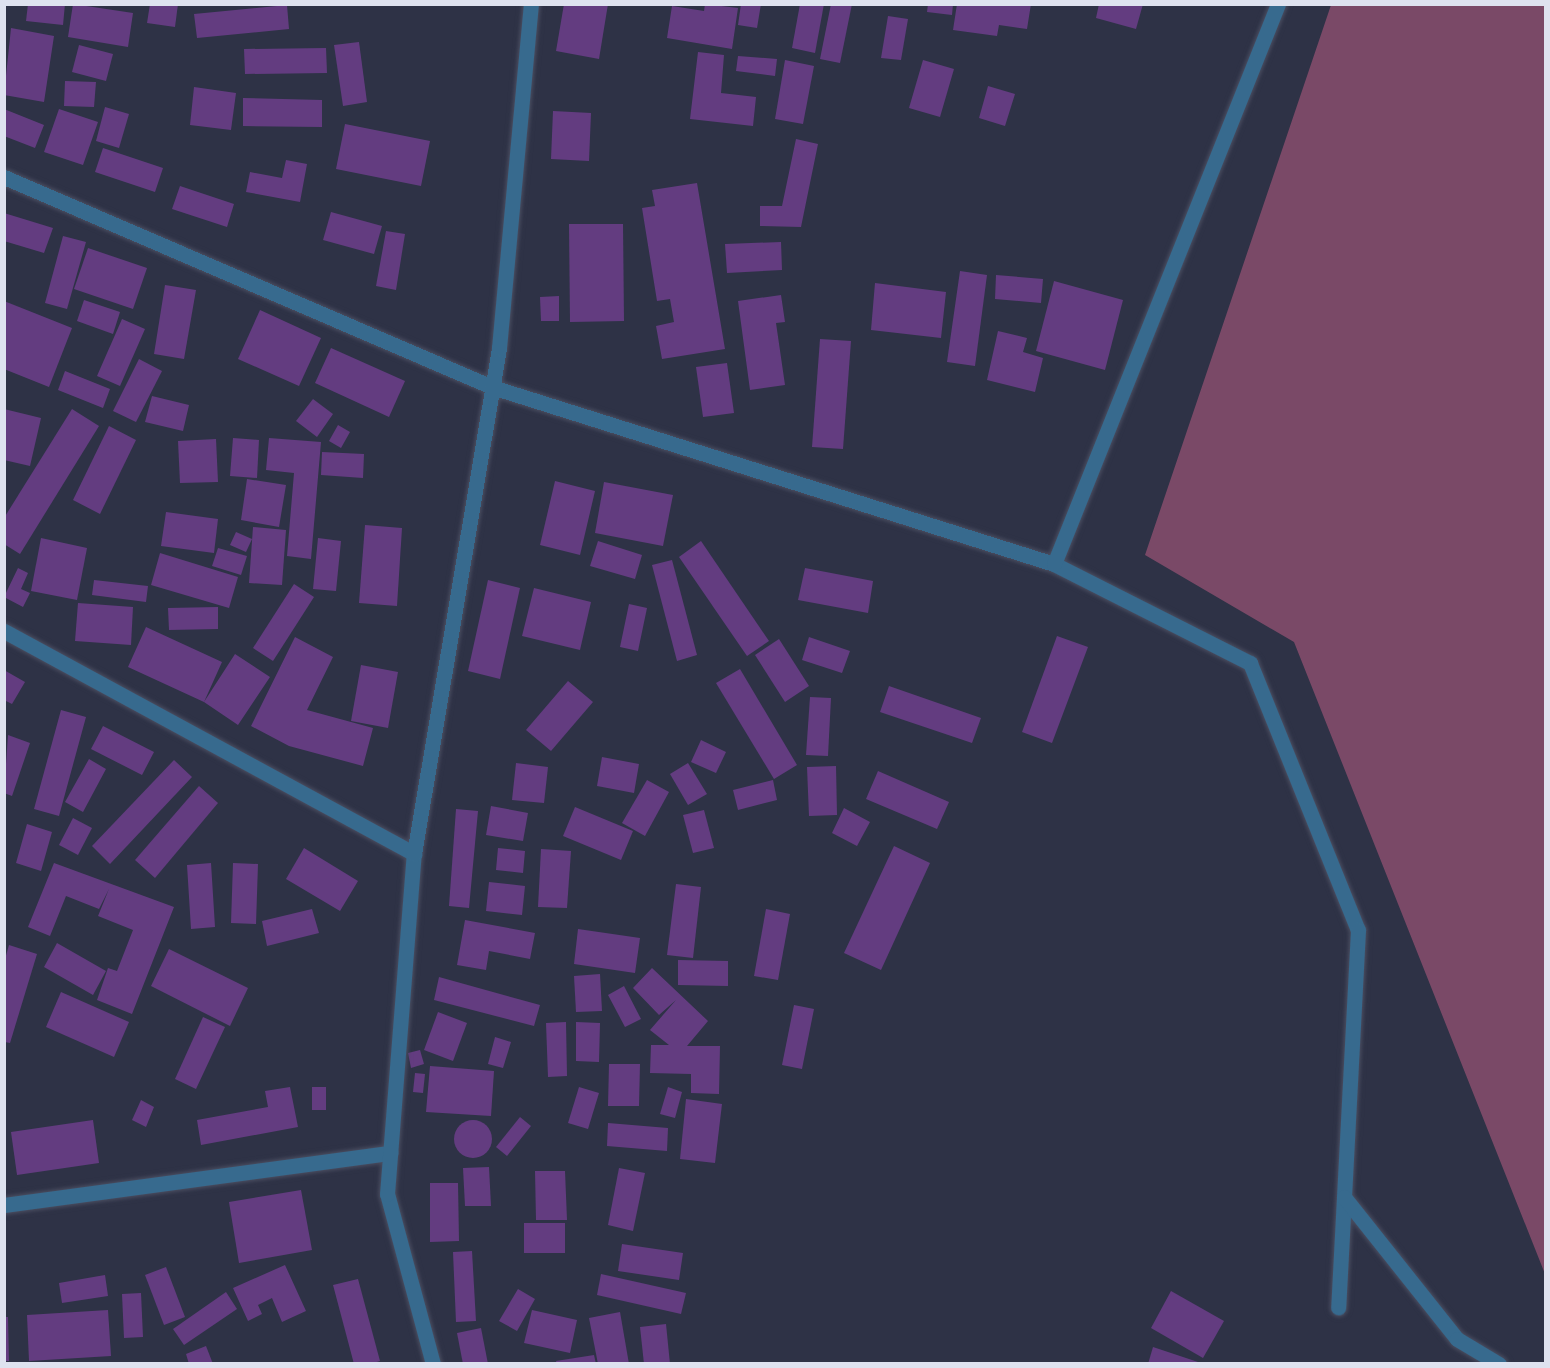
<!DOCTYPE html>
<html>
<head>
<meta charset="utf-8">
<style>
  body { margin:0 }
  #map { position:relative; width:1550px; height:1368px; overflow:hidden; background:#2e3246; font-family:"Sofia Sans Condensed",sans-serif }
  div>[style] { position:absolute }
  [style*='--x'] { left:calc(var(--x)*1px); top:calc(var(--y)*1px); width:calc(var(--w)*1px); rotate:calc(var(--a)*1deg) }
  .green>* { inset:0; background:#7a4967 }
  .building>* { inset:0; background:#633c80 }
  .round { border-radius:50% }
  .roads { filter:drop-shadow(0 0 2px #4a4e61) drop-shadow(0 0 2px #4a4e61) }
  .minor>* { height:15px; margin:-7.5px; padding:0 7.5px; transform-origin:7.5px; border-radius:7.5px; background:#376a8e }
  span { translate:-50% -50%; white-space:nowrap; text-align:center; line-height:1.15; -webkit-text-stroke:5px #2e3246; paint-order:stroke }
  .frame { position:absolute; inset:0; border:6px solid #dee2ef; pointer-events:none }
</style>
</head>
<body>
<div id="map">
  <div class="green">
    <i style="clip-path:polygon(1331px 5px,1545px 5px,1545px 1274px,1294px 642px,1145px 555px)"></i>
  </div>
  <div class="building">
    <i style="clip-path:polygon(28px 4px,65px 4px,63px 25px,26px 21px)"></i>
    <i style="clip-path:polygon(73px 4px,133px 13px,128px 47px,68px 37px)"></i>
    <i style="clip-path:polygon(150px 4px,178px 4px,175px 27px,147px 23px)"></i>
    <i style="clip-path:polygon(564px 4px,608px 4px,599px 59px,556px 51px)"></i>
    <i style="clip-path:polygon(705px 4px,738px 8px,732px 49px,667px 38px,672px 6px,704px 11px)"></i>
    <i style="clip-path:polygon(741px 4px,761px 4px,757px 28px,738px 25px)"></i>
    <i style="clip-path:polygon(800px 4px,824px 4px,815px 53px,792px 48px)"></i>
    <i style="clip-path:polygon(831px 4px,852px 4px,840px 63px,820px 59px)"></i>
    <i style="clip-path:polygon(928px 4px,953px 4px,952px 15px,927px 12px)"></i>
    <i style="clip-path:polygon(957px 4px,1031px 4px,1027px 29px,999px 25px,997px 36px,953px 30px)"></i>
    <i style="clip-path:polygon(1099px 4px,1143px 4px,1136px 29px,1096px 18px)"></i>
    <i style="clip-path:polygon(287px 5px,289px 29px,197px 38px,194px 14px)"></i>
    <i style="clip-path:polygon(888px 16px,908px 19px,901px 60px,881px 58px)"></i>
    <i style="clip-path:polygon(11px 28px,54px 36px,44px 102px,4px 95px)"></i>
    <i style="clip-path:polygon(359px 42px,367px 102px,343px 106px,334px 45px)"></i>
    <i style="clip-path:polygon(79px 45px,113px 54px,106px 81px,72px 72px)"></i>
    <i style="clip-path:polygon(326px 48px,327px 73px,245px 74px,244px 49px)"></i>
    <i style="clip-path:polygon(698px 52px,724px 55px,721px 93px,756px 97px,753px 126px,690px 119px)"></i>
    <i style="clip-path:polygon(738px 56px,777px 59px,775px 76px,736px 71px)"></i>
    <i style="clip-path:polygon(785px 60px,814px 66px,803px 124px,775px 119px)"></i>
    <i style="clip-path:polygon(923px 60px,954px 69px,940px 117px,909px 108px)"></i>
    <i style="clip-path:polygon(65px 81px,96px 82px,94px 107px,64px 106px)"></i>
    <i style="clip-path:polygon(988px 86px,1015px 94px,1005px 126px,979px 118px)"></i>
    <i style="clip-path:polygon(194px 87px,236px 93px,231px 130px,190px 125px)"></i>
    <i style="clip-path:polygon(243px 98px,322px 100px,322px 127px,243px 126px)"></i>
    <i style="clip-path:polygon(105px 107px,129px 114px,119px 148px,96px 141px)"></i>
    <i style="clip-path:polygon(4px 109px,44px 125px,35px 148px,4px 136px)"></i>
    <i style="clip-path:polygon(59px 109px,98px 122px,83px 165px,44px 152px)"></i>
    <i style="clip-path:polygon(553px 111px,591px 113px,589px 161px,551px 159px)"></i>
    <i style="clip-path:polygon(345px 124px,430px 141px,421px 186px,336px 169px)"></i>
    <i style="clip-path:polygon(796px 139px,818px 144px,801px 227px,760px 226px,760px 206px,782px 206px)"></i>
    <i style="clip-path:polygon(103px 148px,163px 168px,155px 192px,95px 172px)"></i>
    <i style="clip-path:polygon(286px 160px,307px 164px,300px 202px,246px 192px,250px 172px,282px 178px)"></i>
    <i style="clip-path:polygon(697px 183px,725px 349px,662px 359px,656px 326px,674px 322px,670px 299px,657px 301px,642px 208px,655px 206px,652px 190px)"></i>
    <i style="clip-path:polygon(180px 186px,234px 204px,227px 227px,172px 209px)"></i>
    <i style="clip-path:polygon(331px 212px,382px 226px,374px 254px,323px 240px)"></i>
    <i style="clip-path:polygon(4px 213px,53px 228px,44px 253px,4px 241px)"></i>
    <i style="clip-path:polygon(569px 224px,623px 224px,624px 321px,570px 322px)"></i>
    <i style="clip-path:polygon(386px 231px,405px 234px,396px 290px,376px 286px)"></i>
    <i style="clip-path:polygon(63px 236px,86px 242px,67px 309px,45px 303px)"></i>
    <i style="clip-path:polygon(781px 242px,782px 270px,727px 273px,725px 244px)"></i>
    <i style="clip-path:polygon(88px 248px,147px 268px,133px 309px,74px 289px)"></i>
    <i style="clip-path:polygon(960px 271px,987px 275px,975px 366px,947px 362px)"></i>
    <i style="clip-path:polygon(996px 275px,1043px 279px,1041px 303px,995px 299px)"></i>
    <i style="clip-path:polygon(1054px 281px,1123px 300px,1105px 370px,1036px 351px)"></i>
    <i style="clip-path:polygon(875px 283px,946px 292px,941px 338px,871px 330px)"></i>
    <i style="clip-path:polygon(165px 285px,196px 290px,184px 359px,154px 354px)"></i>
    <i style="clip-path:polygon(781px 295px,785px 322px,776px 323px,785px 385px,750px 390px,738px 301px)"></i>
    <i style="clip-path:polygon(559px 296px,559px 321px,541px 321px,540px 297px)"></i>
    <i style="clip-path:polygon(84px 300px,120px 312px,113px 334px,77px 321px)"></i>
    <i style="clip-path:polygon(4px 301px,72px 328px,49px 387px,4px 369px)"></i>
    <i style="clip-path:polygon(260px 310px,321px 338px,299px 386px,238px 359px)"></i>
    <i style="clip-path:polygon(122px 319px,145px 329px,120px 386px,97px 376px)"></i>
    <i style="clip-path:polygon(998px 331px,1027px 338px,1023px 352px,1043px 358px,1035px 392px,987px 380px)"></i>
    <i style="clip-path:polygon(820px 339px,851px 341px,843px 449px,812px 447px)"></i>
    <i style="clip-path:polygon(331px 348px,405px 381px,389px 417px,315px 383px)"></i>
    <i style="clip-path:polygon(139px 359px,162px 371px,136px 422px,113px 411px)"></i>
    <i style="clip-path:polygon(727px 363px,734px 413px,703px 417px,696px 367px)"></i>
    <i style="clip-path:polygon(65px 371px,110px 389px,103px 408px,58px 390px)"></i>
    <i style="clip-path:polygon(152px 396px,189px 405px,183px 431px,145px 422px)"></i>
    <i style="clip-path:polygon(313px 399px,333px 414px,317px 437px,296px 421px)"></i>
    <i style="clip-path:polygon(4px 409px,41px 418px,30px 466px,4px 460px)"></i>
    <i style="clip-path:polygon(72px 409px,99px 426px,20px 554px,4px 544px,4px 518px)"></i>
    <i style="clip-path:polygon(338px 425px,350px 432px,341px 448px,329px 441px)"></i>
    <i style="clip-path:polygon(109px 426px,136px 440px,100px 514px,73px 500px)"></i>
    <i style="clip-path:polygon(233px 438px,259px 440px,257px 478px,230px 476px)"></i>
    <i style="clip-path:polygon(269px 438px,321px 442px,311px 559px,287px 556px,294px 473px,266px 470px)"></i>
    <i style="clip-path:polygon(216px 439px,218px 482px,180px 483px,178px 441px)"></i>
    <i style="clip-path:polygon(322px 452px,364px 454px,363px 478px,321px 475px)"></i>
    <i style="clip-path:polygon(247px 479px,286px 485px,279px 527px,241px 520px)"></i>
    <i style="clip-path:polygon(555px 481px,595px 491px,580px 555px,540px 545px)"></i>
    <i style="clip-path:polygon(604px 482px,673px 495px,663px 546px,595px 533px)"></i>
    <i style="clip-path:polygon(166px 512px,218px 519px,214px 553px,161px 546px)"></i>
    <i style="clip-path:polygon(365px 525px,402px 528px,397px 606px,359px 603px)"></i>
    <i style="clip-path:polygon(253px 527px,286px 530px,282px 585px,249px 583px)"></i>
    <i style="clip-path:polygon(236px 532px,252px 539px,246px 552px,230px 545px)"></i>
    <i style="clip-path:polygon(41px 538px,87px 548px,77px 600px,31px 591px)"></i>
    <i style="clip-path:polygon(318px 538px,341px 541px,336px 591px,313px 589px)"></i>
    <i style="clip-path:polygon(598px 541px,642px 555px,635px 579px,590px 566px)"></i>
    <i style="clip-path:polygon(701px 541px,769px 641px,747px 656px,679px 557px)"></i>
    <i style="clip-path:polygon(218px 548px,247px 556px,241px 575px,212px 566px)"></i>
    <i style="clip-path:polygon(160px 553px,238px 577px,229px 608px,151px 585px)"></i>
    <i style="clip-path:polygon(672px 560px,697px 655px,677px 661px,652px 565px)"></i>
    <i style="clip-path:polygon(18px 568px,28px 573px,21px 589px,30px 593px,23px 607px,4px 597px)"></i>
    <i style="clip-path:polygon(805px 568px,873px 581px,868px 613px,798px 600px)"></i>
    <i style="clip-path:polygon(94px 580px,148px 586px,146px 602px,92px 595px)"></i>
    <i style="clip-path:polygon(488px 580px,520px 588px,500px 679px,468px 671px)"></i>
    <i style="clip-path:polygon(294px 584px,314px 597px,273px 661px,253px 648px)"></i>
    <i style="clip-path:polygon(534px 588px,591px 602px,580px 650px,522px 636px)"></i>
    <i style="clip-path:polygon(78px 603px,133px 607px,131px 645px,75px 641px)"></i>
    <i style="clip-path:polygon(629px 604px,647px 608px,638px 651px,620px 647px)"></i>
    <i style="clip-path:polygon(218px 607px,218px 629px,169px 630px,168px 608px)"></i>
    <i style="clip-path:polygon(146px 627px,222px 662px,204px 702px,235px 654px,270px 677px,238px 725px,204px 702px,128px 667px)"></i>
    <i style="clip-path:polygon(1057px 636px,1088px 647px,1052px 743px,1022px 732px)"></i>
    <i style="clip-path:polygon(295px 637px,333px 657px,307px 710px,373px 728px,363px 766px,289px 746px,251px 726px)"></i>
    <i style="clip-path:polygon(809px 637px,850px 651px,842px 673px,802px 660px)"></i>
    <i style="clip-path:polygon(779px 639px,809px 686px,785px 702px,755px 655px)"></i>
    <i style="clip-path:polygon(361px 665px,398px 672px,388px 728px,351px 721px)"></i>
    <i style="clip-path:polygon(740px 669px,797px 765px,774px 779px,716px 683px)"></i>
    <i style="clip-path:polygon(4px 670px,25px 682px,12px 704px,4px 700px)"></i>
    <i style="clip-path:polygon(568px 681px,593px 702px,551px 751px,526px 730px)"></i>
    <i style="clip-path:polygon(889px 686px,981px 718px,972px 743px,880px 712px)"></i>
    <i style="clip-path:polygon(810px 697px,831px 698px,828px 756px,806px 755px)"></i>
    <i style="clip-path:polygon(61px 710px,86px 717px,59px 816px,34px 809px)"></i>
    <i style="clip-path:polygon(103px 726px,154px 752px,142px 775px,91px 749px)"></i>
    <i style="clip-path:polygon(8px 735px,30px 743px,12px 796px,4px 793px)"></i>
    <i style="clip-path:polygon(701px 740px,726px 752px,716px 773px,691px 762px)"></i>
    <i style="clip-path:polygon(602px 757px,639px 764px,634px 793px,597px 786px)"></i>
    <i style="clip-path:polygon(89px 759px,106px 769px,83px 812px,65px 802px)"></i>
    <i style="clip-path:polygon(174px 760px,192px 777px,110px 864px,92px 846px)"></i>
    <i style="clip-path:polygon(516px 763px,548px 767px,544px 803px,512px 800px)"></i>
    <i style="clip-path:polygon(688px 763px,707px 794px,688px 805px,670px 774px)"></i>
    <i style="clip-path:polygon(836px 766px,837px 815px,809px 816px,807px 767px)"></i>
    <i style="clip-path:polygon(878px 771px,949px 802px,937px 829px,866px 799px)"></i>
    <i style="clip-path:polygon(647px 780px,669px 792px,645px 836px,622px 823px)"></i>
    <i style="clip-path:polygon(773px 780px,777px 800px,738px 810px,733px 790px)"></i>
    <i style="clip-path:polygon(199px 786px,218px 803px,155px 878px,135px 860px)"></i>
    <i style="clip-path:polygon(491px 806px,528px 813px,523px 841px,486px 835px)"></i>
    <i style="clip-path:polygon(575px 807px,633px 831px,621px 860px,563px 836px)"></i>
    <i style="clip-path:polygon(844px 808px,870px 822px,857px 846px,832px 833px)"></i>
    <i style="clip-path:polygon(456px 809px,478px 811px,469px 908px,449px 906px)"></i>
    <i style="clip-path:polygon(704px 810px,714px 848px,693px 853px,683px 815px)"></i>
    <i style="clip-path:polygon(73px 818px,92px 828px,78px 855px,59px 845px)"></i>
    <i style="clip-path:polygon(27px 824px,52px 832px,41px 871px,16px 863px)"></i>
    <i style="clip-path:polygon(894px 846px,930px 863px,881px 970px,844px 953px)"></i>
    <i style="clip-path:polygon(304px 848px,358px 881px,340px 911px,286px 879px)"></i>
    <i style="clip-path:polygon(498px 848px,525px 851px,523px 873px,496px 870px)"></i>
    <i style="clip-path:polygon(541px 849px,571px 851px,567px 908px,538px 907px)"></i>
    <i style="clip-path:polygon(54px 863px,174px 907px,132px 1014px,97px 1000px,108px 968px,117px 971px,133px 930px,98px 916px,109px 889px,99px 909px,66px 896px,50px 936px,28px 927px)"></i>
    <i style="clip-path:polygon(211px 863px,215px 927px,191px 929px,187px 865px)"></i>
    <i style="clip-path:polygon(233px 863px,258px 864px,256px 924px,231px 923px)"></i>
    <i style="clip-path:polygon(489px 882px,525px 886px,522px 915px,486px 911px)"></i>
    <i style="clip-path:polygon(676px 884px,701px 887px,693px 958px,667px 955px)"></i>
    <i style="clip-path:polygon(312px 909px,319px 933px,267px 946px,262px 921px)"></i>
    <i style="clip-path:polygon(766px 909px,790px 914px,778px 980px,754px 976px)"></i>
    <i style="clip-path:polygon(465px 920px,535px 933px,530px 959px,489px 951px,486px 970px,457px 965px)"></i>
    <i style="clip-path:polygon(578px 929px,640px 938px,635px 973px,574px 964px)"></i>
    <i style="clip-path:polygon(57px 943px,106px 971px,93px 995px,44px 967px)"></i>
    <i style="clip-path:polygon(9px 945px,37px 954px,10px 1043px,5px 1042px,5px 959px)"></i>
    <i style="clip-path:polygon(169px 949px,248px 988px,230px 1026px,151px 986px)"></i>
    <i style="clip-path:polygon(678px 960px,728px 961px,728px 986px,678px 985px)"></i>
    <i style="clip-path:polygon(652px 968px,708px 1021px,687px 1046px,720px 1046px,719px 1094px,691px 1093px,691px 1074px,650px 1073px,651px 1045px,669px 1045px,650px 1030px,676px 1000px,659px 1015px,633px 988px)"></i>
    <i style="clip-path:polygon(600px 974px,602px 1011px,576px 1012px,574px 976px)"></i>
    <i style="clip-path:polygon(439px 977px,540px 1005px,534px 1026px,434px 1000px)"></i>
    <i style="clip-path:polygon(624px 986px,641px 1019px,625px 1027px,608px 995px)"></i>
    <i style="clip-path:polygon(61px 992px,129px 1022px,114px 1057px,46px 1027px)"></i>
    <i style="clip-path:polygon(794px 1005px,814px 1009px,802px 1069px,782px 1065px)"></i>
    <i style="clip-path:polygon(438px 1012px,467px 1023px,453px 1061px,424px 1050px)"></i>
    <i style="clip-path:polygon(203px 1017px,225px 1027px,196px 1089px,175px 1079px)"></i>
    <i style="clip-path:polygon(566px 1022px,567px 1076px,548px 1077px,546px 1023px)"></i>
    <i style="clip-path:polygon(576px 1022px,600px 1023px,599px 1062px,576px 1061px)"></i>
    <i style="clip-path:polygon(495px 1037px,511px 1042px,503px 1068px,488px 1064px)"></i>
    <i style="clip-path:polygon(420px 1050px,424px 1064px,411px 1068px,408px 1053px)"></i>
    <i style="clip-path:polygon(609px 1064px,640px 1064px,639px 1106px,608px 1106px)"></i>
    <i style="clip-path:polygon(430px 1066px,494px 1071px,491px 1116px,426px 1112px)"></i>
    <i style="clip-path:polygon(415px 1073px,425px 1074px,423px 1093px,413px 1092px)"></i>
    <i style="clip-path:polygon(290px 1087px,298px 1127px,201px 1145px,197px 1120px,268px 1107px,265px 1091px)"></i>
    <i style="clip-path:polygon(312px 1087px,326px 1087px,326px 1110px,312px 1110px)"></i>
    <i style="clip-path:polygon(579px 1087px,599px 1093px,588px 1129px,568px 1123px)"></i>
    <i style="clip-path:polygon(668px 1087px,682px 1092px,675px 1118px,660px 1114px)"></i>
    <i style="clip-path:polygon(686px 1099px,722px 1104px,715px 1163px,680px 1159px)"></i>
    <i style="clip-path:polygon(141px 1100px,154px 1107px,146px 1127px,132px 1120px)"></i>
    <i style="clip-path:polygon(520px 1117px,531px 1126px,507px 1156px,496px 1147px)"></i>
    <i class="round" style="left:454px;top:1120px;width:38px;height:38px"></i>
    <i style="clip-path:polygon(93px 1120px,99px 1163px,17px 1175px,11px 1132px)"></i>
    <i style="clip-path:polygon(608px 1123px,668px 1128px,667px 1151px,607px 1146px)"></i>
    <i style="clip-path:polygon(489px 1167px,491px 1206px,465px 1206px,463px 1168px)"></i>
    <i style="clip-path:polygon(619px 1168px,645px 1173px,633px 1231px,608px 1225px)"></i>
    <i style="clip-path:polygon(535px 1171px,565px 1171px,567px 1220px,536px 1220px)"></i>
    <i style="clip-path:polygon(430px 1183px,458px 1183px,459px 1241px,430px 1242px)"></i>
    <i style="clip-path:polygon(301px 1190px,312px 1250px,239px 1263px,229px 1202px)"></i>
    <i style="clip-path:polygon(524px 1223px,565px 1223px,565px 1253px,524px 1253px)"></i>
    <i style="clip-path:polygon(622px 1244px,683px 1253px,679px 1280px,618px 1271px)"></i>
    <i style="clip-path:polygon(472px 1251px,476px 1321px,456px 1322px,453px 1252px)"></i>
    <i style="clip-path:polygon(285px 1265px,306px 1311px,282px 1322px,272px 1298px,258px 1305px,262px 1314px,248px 1321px,233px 1288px)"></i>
    <i style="clip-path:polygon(166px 1267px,185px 1317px,164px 1325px,145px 1275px)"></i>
    <i style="clip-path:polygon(601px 1274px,686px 1293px,681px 1314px,597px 1295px)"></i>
    <i style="clip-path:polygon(105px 1275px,108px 1296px,62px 1303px,59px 1283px)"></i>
    <i style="clip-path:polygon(358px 1279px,380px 1361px,370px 1364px,354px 1364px,333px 1285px)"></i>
    <i style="clip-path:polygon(518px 1289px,535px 1299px,517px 1331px,499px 1321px)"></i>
    <i style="clip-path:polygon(1171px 1291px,1224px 1321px,1203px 1358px,1151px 1328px)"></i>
    <i style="clip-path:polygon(226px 1292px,237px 1309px,184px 1345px,173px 1329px)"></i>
    <i style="clip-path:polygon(141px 1293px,143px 1337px,124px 1338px,122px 1294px)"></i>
    <i style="clip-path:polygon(108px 1310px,111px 1356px,29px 1361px,27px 1315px)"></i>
    <i style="clip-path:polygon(532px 1310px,577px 1320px,570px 1353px,524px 1343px)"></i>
    <i style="clip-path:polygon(620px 1312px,629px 1364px,598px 1364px,589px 1318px)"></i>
    <i style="clip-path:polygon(4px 1317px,8px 1317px,9px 1361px,4px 1361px)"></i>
    <i style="clip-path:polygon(666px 1324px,670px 1364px,644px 1364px,640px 1327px)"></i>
    <i style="clip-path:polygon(481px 1328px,488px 1364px,463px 1364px,457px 1333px)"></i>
    <i style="clip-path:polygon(206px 1346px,213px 1364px,189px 1364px,186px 1354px)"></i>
    <i style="clip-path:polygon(1153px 1347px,1201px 1363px,1201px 1364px,1148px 1364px)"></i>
    <i style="clip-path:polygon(594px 1355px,596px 1364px,557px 1364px,556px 1361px)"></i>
  </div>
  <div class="roads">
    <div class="minor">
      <i style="--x:4;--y:177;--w:531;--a:23.28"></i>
      <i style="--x:492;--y:387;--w:589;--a:17.48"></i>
      <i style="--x:1054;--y:564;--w:220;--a:26.8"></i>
      <i style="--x:1250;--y:663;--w:288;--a:68"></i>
      <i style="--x:1358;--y:930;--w:378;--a:93"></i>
      <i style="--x:1054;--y:564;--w:603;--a:-68.2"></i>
      <i style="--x:4;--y:631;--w:467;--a:28.5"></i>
      <i style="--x:1344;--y:1197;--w:181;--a:51.5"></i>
      <i style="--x:1457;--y:1339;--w:49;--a:30.8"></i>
      <i style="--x:4;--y:1205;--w:390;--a:-7.7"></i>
      <i style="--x:433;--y:1364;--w:176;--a:-105.1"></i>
      <i style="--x:387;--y:1194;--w:341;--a:-85.5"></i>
      <i style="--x:414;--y:854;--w:513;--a:-80.46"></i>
      <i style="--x:499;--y:348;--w:345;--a:-84.7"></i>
    </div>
  </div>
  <div class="frame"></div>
</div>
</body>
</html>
